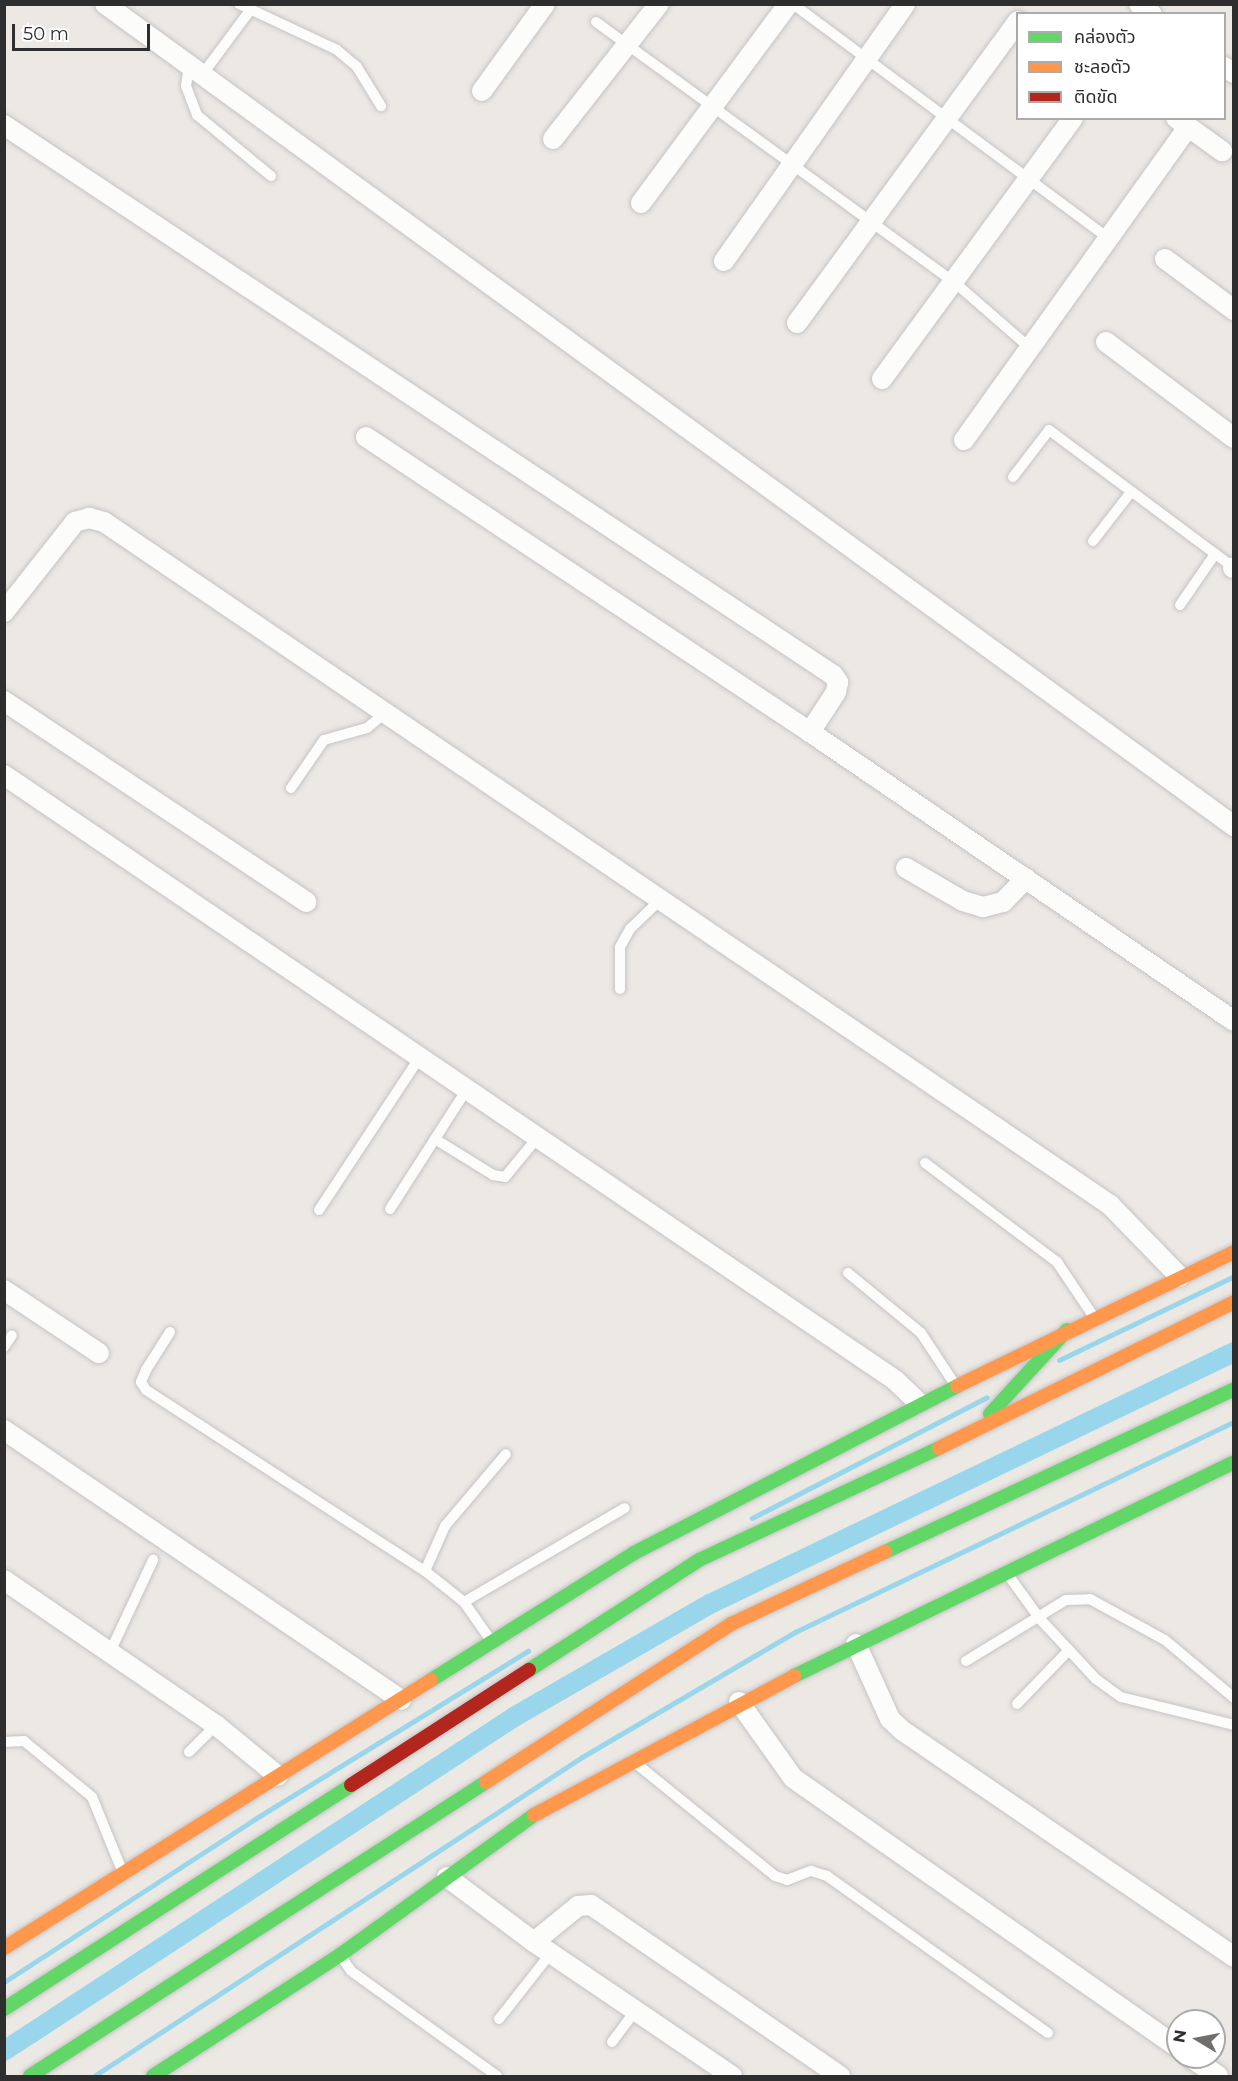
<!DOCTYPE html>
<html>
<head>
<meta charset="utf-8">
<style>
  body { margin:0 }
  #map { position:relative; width:1238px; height:2081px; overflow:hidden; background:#ece8e4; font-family:Montserrat,"Noto Sans Thai",sans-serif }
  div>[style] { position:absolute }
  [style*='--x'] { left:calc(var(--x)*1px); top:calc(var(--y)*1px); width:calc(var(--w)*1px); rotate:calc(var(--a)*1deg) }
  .stream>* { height:5px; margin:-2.5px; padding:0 2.5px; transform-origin:2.5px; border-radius:2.5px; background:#99d6ec }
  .canal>* { height:20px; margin:-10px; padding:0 10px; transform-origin:10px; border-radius:10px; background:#99d6ec }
  .roads { filter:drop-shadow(0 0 2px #c5c4c5) drop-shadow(0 0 2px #c5c4c5) }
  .lane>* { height:10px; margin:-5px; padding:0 5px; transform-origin:5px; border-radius:5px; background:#fcfcfb }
  .street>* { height:20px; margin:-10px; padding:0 10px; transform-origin:10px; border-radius:10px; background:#fcfcfb }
  .fast>* { height:14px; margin:-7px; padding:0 7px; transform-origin:7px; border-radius:7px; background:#63d668 }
  .slow>* { height:14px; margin:-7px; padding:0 7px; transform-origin:7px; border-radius:7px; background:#ff974d }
  .jam>* { height:14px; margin:-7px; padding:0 7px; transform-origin:7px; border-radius:7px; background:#b3261e }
  span { translate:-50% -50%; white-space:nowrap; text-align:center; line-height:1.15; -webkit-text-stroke:4.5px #fff; paint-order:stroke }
  .frame { position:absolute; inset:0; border:6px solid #2e2e2e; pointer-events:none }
  .legend { position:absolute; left:1016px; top:12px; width:210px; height:108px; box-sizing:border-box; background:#fff; border:2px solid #ababab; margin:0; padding:8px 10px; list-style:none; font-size:18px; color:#2e2e2e }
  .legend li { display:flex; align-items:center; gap:12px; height:30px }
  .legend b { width:30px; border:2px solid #ababab }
  .north { position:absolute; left:1166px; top:2009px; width:60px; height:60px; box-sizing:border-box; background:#fff; border:2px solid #ababab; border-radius:50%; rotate:280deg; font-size:16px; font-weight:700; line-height:24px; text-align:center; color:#2e2e2e }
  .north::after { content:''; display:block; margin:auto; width:21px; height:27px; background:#706f6e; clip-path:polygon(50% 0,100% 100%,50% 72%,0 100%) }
  .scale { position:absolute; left:12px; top:24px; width:138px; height:27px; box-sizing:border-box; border:3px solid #2e2e2e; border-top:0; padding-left:8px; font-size:18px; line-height:21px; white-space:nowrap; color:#2e2e2e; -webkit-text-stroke:4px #fff; paint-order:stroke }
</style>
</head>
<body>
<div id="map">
  <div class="stream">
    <i style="--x:1059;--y:1360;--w:194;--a:-25.6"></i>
    <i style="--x:752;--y:1518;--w:264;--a:-27.2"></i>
    <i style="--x:4;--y:1982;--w:297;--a:-33"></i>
    <i style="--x:253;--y:1820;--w:323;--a:-31.6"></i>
    <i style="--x:94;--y:2076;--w:583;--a:-33.17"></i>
    <i style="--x:582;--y:1757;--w:247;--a:-30.4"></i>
    <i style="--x:795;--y:1632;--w:487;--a:-25.6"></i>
  </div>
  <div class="canal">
    <i style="--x:4;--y:2051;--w:610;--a:-33.22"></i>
    <i style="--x:514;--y:1717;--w:226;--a:-30"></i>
    <i style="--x:710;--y:1604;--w:581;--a:-25.68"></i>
  </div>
  <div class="roads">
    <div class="lane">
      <i style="--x:239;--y:4;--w:108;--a:25.1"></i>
      <i style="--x:337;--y:50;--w:26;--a:40"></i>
      <i style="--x:357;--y:67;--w:46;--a:58.4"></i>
      <i style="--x:793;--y:4;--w:394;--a:36.6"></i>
      <i style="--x:596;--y:22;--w:441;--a:36"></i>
      <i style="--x:953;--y:281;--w:102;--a:41"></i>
      <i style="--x:189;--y:65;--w:21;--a:98"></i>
      <i style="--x:186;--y:86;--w:31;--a:69"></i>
      <i style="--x:197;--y:115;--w:96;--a:39.5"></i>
      <i style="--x:202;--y:75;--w:82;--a:-53.4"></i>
      <i style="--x:1013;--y:477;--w:59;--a:-52.5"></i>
      <i style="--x:1049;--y:430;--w:231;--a:36.7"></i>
      <i style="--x:1093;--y:541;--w:62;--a:-52.2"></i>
      <i style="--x:1180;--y:605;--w:62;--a:-55.5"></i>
      <i style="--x:291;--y:788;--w:58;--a:-55.5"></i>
      <i style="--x:324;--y:740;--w:45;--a:-15.6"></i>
      <i style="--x:367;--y:728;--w:23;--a:-40"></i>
      <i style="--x:620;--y:989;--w:42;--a:-90"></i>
      <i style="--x:620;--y:947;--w:21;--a:-61"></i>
      <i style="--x:630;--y:929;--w:42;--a:-44"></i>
      <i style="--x:435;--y:1139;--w:68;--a:31.8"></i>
      <i style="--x:493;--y:1175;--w:12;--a:9"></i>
      <i style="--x:505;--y:1177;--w:52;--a:-50.5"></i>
      <i style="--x:925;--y:1163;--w:165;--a:36.9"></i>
      <i style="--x:1057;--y:1262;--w:66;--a:56.1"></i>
      <i style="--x:390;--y:1209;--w:143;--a:-57.3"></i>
      <i style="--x:319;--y:1210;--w:183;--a:-56.6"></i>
      <i style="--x:848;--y:1273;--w:94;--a:39.4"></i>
      <i style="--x:921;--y:1333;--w:64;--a:56.6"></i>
      <i style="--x:170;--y:1332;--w:45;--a:122.3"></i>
      <i style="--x:146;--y:1370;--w:13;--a:113"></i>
      <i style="--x:141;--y:1382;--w:9;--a:58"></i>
      <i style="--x:146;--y:1390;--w:333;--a:33"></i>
      <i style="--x:4;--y:1347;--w:14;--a:-56"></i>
      <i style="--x:1006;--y:1572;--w:58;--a:54.1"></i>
      <i style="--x:1040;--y:1619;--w:82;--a:47"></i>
      <i style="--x:1096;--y:1679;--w:31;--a:36"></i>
      <i style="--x:1121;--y:1697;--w:116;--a:13.9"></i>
      <i style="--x:464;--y:1602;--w:186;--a:-30.3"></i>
      <i style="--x:492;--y:1642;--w:49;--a:-125"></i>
      <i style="--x:464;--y:1602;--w:50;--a:-141.5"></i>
      <i style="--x:425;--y:1571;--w:49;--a:-66"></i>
      <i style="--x:445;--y:1526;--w:94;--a:-49.7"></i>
      <i style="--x:110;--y:1652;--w:102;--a:-64.9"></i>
      <i style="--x:966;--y:1661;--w:117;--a:-31.4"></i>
      <i style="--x:1066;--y:1600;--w:24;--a:-2"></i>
      <i style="--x:1090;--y:1599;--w:85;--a:28.7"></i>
      <i style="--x:1165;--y:1640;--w:90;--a:40"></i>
      <i style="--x:1017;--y:1704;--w:75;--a:-46.1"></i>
      <i style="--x:4;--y:1742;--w:20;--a:-3"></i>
      <i style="--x:24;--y:1741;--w:88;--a:39.5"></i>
      <i style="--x:92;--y:1797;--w:82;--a:67.8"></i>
      <i style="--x:189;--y:1752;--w:38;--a:-45"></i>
      <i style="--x:633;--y:1761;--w:183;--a:39"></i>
      <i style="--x:775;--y:1876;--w:13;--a:18"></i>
      <i style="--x:787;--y:1880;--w:26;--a:-21"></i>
      <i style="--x:811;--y:1871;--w:17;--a:17"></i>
      <i style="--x:827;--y:1876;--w:271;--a:35.4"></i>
      <i style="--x:340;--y:1955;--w:19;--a:55"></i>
      <i style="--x:351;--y:1971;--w:180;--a:35.7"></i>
      <i style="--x:499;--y:2019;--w:84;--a:-51.8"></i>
      <i style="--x:612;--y:2042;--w:39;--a:-53"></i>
    </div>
    <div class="street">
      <i style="--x:105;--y:4;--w:1397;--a:36.06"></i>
      <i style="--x:1139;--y:4;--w:16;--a:38"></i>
      <i style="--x:1224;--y:67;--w:12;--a:31"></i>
      <i style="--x:482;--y:91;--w:107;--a:-54.1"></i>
      <i style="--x:1176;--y:118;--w:57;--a:35.7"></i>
      <i style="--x:4;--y:125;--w:995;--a:33.56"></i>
      <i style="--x:833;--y:675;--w:9;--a:54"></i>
      <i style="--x:838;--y:682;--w:10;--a:101"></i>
      <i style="--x:836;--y:692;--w:48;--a:123"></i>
      <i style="--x:810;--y:732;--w:513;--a:34.28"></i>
      <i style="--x:553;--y:139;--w:172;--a:-51.9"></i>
      <i style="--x:641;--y:203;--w:247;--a:-53.5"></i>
      <i style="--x:1165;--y:259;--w:86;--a:36.5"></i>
      <i style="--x:724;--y:261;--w:314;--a:-54.8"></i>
      <i style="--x:797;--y:323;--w:374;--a:-53.8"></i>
      <i style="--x:1106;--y:342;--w:160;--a:36.9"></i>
      <i style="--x:882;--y:379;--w:323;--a:-53.8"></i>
      <i style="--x:366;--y:437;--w:533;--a:33.6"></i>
      <i style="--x:964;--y:440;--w:385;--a:-54.4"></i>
      <i style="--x:1233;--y:568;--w:1;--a:-45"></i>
      <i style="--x:4;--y:612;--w:115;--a:-51.7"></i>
      <i style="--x:75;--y:522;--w:15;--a:-16"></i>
      <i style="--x:89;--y:518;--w:16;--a:15"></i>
      <i style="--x:104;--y:522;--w:1216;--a:34.17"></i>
      <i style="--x:1110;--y:1205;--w:100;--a:45.8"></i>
      <i style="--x:4;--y:701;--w:363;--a:33.6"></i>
      <i style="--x:4;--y:775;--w:1077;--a:34.18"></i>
      <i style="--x:895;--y:1380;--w:32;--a:44"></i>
      <i style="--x:906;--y:868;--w:66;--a:30.1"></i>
      <i style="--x:963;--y:901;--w:21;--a:17"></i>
      <i style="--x:983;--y:907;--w:21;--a:-14"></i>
      <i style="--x:1003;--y:902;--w:33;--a:-46"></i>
      <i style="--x:4;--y:1290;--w:114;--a:33.6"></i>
      <i style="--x:4;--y:1430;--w:480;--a:34.2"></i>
      <i style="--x:4;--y:1580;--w:257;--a:34.4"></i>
      <i style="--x:216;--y:1725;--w:80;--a:39.4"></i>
      <i style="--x:856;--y:1644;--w:82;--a:65.6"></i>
      <i style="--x:890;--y:1719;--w:18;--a:43"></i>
      <i style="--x:903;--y:1731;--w:401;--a:34.3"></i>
      <i style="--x:739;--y:1702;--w:93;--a:54.6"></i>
      <i style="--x:793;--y:1778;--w:470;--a:35"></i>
      <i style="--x:447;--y:1877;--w:109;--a:36.8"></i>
      <i style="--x:534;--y:1942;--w:239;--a:34.1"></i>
      <i style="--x:534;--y:1942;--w:57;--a:-39.3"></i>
      <i style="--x:578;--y:1906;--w:13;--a:-4"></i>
      <i style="--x:591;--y:1905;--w:302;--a:34.5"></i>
      <i style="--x:1190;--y:2057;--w:34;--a:34"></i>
    </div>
    <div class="fast">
      <i style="--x:990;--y:1414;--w:114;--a:-47.5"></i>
      <i style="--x:885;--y:1552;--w:385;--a:-25"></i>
      <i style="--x:529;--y:1670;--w:202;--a:-32.9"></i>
      <i style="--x:699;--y:1560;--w:265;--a:-25"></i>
      <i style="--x:794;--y:1676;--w:489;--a:-25.9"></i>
      <i style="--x:431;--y:1680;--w:239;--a:-32"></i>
      <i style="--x:634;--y:1553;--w:364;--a:-27.3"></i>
      <i style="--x:4;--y:2009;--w:413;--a:-32.8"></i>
      <i style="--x:30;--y:2076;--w:543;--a:-32.81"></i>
      <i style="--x:153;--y:2076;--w:223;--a:-32.9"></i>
      <i style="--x:340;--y:1955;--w:239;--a:-35.8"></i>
    </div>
    <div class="slow">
      <i style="--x:957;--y:1386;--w:308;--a:-25.8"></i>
      <i style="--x:939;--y:1448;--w:329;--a:-26.3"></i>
      <i style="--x:486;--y:1782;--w:292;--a:-32.8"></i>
      <i style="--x:731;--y:1624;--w:170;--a:-25.1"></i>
      <i style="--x:534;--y:1815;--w:295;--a:-28.1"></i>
      <i style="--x:4;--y:1948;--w:504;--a:-32.11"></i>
    </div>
    <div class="jam">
      <i style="--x:351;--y:1785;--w:212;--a:-32.9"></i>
    </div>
  </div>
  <div class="frame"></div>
  <ul class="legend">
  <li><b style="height:8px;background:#63d668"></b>คล่องตัว</li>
  <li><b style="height:8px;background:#ff974d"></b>ชะลอตัว</li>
  <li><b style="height:8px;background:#b3261e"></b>ติดขัด</li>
  </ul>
  <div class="north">N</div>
  <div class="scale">50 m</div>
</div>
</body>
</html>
